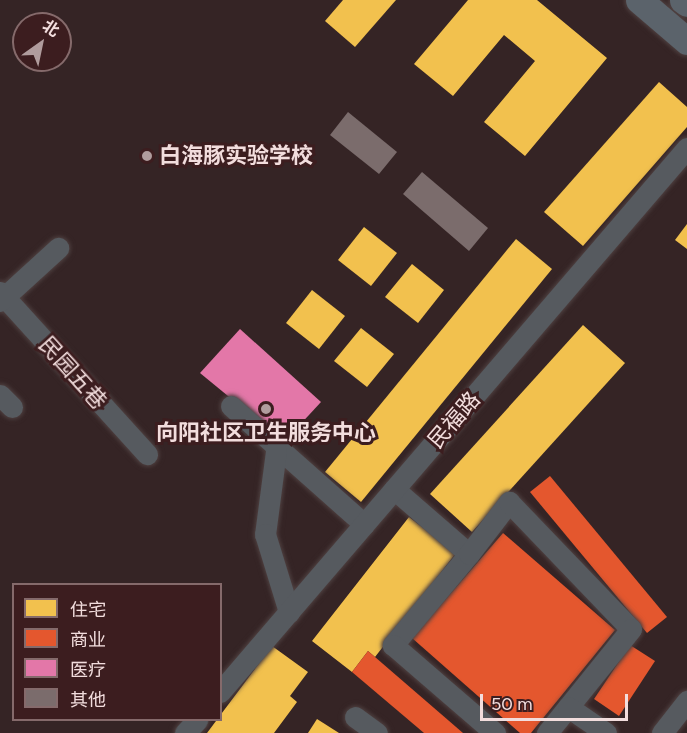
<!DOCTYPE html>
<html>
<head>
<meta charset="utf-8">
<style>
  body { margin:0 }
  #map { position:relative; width:687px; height:733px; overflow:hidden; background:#352425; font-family:Figtree,"Noto Sans SC",sans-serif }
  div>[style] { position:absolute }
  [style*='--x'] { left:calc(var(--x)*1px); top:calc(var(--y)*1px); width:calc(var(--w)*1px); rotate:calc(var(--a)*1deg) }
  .homes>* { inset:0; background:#f2c14e }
  .shops>* { inset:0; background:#e4572e }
  .health>* { inset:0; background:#e377a8 }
  .building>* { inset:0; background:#7b6c6c }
  .roads { filter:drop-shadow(0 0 2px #4e4040) drop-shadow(0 0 2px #4e4040) }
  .minor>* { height:21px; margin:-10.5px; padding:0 10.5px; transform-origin:10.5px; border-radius:10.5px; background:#565a5f }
  .major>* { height:27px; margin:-13.5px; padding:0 13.5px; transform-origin:13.5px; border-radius:13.5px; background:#5b636b }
  .dots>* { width:16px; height:16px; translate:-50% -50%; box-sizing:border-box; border:3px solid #3c1d1f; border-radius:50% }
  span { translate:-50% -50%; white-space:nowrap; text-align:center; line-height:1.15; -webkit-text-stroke:6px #3c1d1f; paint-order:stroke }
  .poi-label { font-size:22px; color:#f2dddd; font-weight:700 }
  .left { translate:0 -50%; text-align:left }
  .street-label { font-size:22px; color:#f2dddd }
  .legend { position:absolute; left:12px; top:583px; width:210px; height:138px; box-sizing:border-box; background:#3c1d1f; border:2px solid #856a6b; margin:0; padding:8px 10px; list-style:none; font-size:18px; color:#f2dddd }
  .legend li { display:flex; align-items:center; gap:12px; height:30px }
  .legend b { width:30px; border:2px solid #856a6b }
  .north { position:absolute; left:12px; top:12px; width:60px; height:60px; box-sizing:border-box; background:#3c1d1f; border:2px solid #856a6b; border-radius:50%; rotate:33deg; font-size:16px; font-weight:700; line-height:24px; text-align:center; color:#f2dddd }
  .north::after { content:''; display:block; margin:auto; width:21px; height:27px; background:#b09c9d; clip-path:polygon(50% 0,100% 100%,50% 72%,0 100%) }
  .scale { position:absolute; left:480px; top:694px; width:148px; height:27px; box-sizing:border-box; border:3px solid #f2dddd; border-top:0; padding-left:8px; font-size:18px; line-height:21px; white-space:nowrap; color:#f2dddd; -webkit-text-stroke:4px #3c1d1f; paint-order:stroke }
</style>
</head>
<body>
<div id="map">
  <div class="homes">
    <i style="clip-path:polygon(343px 0,396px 0,355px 47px,325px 21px)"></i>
    <i style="clip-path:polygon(468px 0,537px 0,607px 58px,525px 156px,484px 122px,535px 61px,504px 35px,453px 96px,414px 64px)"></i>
    <i style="clip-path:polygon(659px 82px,687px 107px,687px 127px,583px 246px,544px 212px)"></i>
    <i style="clip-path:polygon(687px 224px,687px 249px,675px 240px)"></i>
    <i style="clip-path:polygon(364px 227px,397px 253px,371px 286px,338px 260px)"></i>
    <i style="clip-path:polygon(516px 239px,552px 269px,361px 502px,325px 472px)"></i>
    <i style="clip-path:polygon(412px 264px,444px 290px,418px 323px,385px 297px)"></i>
    <i style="clip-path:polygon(312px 290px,345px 316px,319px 349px,286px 323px)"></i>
    <i style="clip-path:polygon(583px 325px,625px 363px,472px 532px,430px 494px)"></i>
    <i style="clip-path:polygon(361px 328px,394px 354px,367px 387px,334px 361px)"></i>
    <i style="clip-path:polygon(409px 517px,456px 553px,375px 657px,368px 651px,352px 672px,312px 641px)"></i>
    <i style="clip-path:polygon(272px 646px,308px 672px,290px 696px,297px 702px,274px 733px,207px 733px)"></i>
    <i style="clip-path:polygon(317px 719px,339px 733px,308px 733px)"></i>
  </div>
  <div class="shops">
    <i style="clip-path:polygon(550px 476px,667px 617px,647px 633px,530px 492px)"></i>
    <i style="clip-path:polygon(503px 533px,615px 630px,531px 733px,520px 733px,412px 638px)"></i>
    <i style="clip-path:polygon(630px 645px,655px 661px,619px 716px,594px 699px)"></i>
    <i style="clip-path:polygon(368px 651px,375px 657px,463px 733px,424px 733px,352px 672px)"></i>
  </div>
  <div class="health">
    <i style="clip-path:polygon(240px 329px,321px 402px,284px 442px,200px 373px)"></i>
  </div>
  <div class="building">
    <i style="clip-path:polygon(348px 112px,397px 152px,379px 174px,330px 135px)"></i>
    <i style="clip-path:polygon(422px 172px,488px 228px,469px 251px,403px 194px)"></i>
  </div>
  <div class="roads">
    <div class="minor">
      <i style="--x:0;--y:292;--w:219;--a:47.8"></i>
      <i style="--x:0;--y:301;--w:79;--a:-42.4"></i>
      <i style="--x:0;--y:395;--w:17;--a:45"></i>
      <i style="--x:231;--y:406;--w:178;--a:41.6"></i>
      <i style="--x:276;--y:451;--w:84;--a:97.5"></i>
      <i style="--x:265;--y:534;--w:82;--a:72.9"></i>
      <i style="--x:394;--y:489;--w:99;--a:40.9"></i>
      <i style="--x:469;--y:554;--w:119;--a:129.9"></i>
      <i style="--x:393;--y:645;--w:135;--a:40.8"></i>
      <i style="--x:469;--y:554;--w:66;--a:-52.4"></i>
      <i style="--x:509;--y:502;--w:176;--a:46.2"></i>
      <i style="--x:631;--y:629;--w:100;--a:128.9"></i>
      <i style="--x:220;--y:692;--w:717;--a:-49.36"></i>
      <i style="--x:355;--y:717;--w:27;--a:36"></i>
      <i style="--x:185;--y:733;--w:18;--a:-47"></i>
      <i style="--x:547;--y:733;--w:33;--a:-51"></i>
      <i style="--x:568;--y:707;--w:46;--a:34.4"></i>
      <i style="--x:662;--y:733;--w:41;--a:-52"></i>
    </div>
    <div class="major">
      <i style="--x:639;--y:0;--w:63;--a:40.5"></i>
      <i style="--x:683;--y:0;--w:5;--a:37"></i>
    </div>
  </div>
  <div class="dots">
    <i style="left:147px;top:156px;background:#b09c9d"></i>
    <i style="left:266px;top:409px;background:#b09c9d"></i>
  </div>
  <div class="poi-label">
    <span class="left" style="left:159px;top:156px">白海豚实验学校</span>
    <span style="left:266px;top:433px">向阳社区卫生服务中心</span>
  </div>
  <div class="street-label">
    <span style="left:73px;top:373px;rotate:48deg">民园五巷</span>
    <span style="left:454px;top:420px;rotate:-49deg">民福路</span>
  </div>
  <ul class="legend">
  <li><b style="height:16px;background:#f2c14e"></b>住宅</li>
  <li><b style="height:16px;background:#e4572e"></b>商业</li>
  <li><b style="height:16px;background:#e377a8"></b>医疗</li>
  <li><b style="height:16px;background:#7b6c6c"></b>其他</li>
  </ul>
  <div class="north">北</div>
  <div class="scale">50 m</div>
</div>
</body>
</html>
